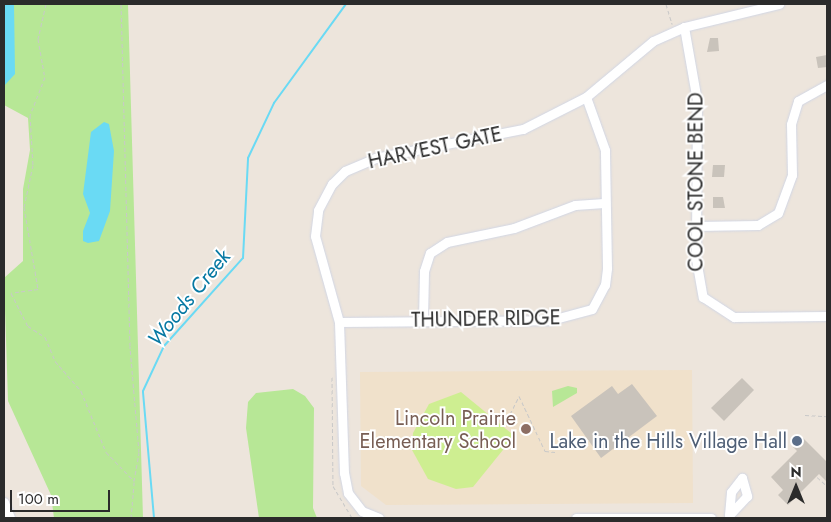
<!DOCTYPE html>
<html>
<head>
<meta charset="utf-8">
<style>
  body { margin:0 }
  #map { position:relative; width:831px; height:522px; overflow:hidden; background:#ede5dc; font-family:Jost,sans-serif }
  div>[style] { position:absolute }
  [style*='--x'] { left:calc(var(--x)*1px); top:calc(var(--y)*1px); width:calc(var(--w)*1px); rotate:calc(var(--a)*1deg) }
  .education>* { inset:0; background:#f0e1cb }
  .green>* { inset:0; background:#b7e796 }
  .pitch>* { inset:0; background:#ceee91 }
  .water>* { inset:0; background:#6adaf4 }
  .stream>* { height:2px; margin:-1px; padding:0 1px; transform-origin:1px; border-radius:1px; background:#6adaf4 }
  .building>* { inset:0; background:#c9c3bb }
  .path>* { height:1px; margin-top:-0.5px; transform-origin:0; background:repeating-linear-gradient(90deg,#c8c8c8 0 4px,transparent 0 6.5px) }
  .roads { filter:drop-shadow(0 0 1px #d1d6e4) drop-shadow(0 0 1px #d1d6e4) }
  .minor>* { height:9px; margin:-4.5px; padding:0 4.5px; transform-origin:4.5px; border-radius:4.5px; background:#fff }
  .dots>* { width:14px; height:14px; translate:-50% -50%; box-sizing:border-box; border:2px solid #fff; border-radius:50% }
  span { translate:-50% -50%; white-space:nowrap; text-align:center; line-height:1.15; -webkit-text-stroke:4px #fff; paint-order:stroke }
  .street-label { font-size:20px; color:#2b2b2b }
  .education-label { font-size:20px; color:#785e54 }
  .right { translate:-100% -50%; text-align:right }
  .service-label { font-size:20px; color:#4e5e75 }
  .water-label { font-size:21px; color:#0779a3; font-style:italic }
  .frame { position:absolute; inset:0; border:5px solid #2b2b2b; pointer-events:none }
  .north { position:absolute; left:771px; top:462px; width:50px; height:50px; -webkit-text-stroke:4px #fff; paint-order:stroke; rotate:0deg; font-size:14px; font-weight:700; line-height:20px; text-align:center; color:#2b2b2b }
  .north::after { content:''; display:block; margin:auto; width:18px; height:22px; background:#2b2b2b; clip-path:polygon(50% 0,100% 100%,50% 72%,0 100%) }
  .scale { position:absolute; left:10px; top:490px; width:100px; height:22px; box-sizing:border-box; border:2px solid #2b2b2b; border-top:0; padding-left:6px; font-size:15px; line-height:18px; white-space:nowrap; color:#2b2b2b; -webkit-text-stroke:4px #fff; paint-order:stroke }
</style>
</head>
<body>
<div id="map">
  <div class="education">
    <i style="clip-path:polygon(692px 370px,693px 503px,386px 505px,361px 486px,360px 372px)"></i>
  </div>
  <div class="green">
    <i style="clip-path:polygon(4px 4px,128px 4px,143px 518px,54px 518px,51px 495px,8px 401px,4px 278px,23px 261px,23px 189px,30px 150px,28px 118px,4px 105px)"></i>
    <i style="clip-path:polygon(568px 386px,577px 388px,577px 393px,553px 407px,552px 391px)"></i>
    <i style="clip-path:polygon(293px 389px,305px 396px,314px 408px,313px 508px,317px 518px,259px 518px,246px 428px,248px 402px,256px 393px)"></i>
  </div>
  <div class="pitch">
    <i style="clip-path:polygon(461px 392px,511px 433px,511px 440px,473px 487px,456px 489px,428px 479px,412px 450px,413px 433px,429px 404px)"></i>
  </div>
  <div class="water">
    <i style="clip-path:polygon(4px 4px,14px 4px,15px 74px,4px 86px)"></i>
    <i style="clip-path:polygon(104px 122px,109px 124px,114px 151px,110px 211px,99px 241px,88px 243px,83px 241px,83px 231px,90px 213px,83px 194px,91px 132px)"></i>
  </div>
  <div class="stream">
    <i style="--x:154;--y:518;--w:127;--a:-95"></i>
    <i style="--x:143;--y:391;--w:50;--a:-65"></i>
    <i style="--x:164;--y:346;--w:118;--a:-48.1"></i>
    <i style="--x:243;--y:258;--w:100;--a:-87.1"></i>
    <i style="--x:248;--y:158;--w:61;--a:-64.7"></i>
    <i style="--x:274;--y:103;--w:122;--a:-54"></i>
  </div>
  <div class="building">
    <i style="clip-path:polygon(710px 38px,718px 38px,719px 51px,707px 52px)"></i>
    <i style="clip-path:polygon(827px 55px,827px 67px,818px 68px,816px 57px)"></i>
    <i style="clip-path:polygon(713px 165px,725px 165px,724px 177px,712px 177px)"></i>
    <i style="clip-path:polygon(713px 197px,723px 197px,725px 208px,713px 208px)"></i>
    <i style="clip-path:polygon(742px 378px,754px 390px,724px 421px,711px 408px)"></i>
    <i style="clip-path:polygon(632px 384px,657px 416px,601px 458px,571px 416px,612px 386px,618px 394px)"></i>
    <i style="clip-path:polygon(803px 438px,827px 462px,827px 482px,819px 474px,788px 505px,778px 495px,783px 490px,771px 477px,797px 451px,793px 447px)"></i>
  </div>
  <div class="path">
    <i style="--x:46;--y:4;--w:36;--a:103"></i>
    <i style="--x:38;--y:39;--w:39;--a:80"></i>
    <i style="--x:45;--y:77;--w:41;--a:111.5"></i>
    <i style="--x:30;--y:115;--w:50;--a:86.6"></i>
    <i style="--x:33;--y:165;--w:43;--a:102.1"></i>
    <i style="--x:24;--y:207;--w:83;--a:80.3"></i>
    <i style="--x:38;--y:289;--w:27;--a:172"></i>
    <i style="--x:11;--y:293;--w:37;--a:63"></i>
    <i style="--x:28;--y:326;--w:20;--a:33"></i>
    <i style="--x:45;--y:337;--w:26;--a:67"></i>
    <i style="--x:55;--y:361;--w:40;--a:49"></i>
    <i style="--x:81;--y:391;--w:66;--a:67.7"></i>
    <i style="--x:106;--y:452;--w:40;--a:46"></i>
    <i style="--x:134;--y:481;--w:29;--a:-80"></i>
    <i style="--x:139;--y:452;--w:106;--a:-94.9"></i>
    <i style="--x:130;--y:346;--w:342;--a:-91.5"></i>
    <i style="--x:666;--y:4;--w:21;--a:73"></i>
    <i style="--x:332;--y:377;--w:109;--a:89.5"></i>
    <i style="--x:333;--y:486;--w:37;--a:59"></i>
    <i style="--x:510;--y:414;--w:20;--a:-63"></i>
    <i style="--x:519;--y:396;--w:61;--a:64.7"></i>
    <i style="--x:545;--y:451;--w:10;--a:6"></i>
    <i style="--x:805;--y:415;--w:22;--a:3"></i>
    <i style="--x:817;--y:477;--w:13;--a:42"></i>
    <i style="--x:131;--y:518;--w:36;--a:-85"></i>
  </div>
  <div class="roads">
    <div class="minor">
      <i style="--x:684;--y:27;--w:75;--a:80"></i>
      <i style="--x:697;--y:101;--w:158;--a:90.4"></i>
      <i style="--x:696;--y:259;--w:39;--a:80"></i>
      <i style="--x:703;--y:297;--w:37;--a:33"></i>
      <i style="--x:734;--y:317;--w:93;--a:-0.6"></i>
      <i style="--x:696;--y:226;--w:62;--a:-0.9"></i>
      <i style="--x:758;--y:225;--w:23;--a:-31"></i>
      <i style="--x:778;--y:213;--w:40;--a:-69.8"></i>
      <i style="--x:792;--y:175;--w:51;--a:-91.1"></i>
      <i style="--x:791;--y:124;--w:24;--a:-73"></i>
      <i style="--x:798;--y:101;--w:33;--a:-29"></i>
      <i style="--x:423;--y:320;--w:49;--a:-88.8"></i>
      <i style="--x:424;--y:271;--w:19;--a:-72"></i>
      <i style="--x:430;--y:253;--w:20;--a:-33"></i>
      <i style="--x:447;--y:242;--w:68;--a:-11.8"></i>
      <i style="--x:514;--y:228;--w:65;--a:-20.7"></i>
      <i style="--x:575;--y:205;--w:29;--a:-4"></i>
      <i style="--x:339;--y:322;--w:212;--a:-0.5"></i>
      <i style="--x:551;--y:320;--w:42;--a:-15"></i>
      <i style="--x:592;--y:309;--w:27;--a:-62"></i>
      <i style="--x:605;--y:285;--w:17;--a:-83"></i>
      <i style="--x:607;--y:268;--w:118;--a:-91"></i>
      <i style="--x:605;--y:150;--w:56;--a:-109.7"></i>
      <i style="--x:742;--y:478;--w:19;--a:74"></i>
      <i style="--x:747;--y:496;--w:26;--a:133"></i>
      <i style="--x:729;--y:515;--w:23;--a:-85"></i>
      <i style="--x:731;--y:492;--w:18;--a:-52"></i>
      <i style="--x:4;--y:502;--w:17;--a:69"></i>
      <i style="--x:379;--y:518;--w:18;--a:-158"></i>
      <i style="--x:362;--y:511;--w:23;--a:-128"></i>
      <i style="--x:348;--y:493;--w:20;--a:-101"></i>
      <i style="--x:344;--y:473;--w:151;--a:-91.9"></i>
      <i style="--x:339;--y:322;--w:89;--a:-105.6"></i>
      <i style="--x:315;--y:236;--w:26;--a:-83"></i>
      <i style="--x:318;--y:210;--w:30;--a:-62"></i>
      <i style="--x:332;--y:184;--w:18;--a:-45"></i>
      <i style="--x:345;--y:171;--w:33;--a:-23"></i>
      <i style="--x:375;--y:158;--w:151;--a:-11.1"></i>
      <i style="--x:523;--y:129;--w:71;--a:-26.9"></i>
      <i style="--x:586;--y:97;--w:87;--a:-39.9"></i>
      <i style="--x:653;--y:41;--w:34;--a:-24"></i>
      <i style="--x:684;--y:27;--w:98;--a:-13.6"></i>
      <i style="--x:576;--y:518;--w:135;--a:0"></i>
    </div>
  </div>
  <div class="dots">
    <i style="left:526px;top:429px;background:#8d6e63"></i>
    <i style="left:797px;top:441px;background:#5c6f8a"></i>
  </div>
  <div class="street-label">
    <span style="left:435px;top:148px;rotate:-12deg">HARVEST GATE</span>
    <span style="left:696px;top:182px;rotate:-90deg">COOL STONE BEND</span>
    <span style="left:486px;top:319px;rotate:-1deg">THUNDER RIDGE</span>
  </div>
  <div class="education-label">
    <span class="right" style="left:516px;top:430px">Lincoln Prairie<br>Elementary School</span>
  </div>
  <div class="service-label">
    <span class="right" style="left:787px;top:441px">Lake in the Hills Village Hall</span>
  </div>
  <div class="water-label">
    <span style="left:189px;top:298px;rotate:-51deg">Woods Creek</span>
  </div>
  <div class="frame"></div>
  <div class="north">N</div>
  <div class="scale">100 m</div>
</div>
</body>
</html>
